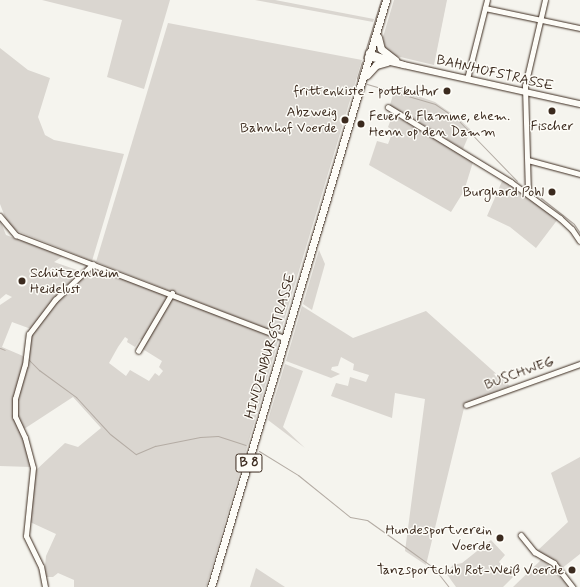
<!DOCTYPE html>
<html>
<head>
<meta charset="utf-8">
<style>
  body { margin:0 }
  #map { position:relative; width:580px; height:587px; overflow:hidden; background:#f5f4ee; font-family:Mynerve,sans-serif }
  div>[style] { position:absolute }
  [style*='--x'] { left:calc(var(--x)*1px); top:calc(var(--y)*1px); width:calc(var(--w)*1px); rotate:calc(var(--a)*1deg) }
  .green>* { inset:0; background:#dad6d0 }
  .stream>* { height:1px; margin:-0.5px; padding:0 0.5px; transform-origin:0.5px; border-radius:0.5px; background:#b4aca4 }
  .roads { filter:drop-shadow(0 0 1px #3b2a1e) drop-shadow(0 0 1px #3b2a1e) }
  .minor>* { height:4.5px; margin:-2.25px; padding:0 2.25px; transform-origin:2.25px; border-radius:2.25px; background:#fdfcf7 }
  .tertiary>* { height:5.5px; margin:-2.75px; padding:0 2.75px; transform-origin:2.75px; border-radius:2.75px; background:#fdfcf7 }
  .primary>* { height:7px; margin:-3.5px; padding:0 3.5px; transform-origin:3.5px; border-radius:3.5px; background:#fdfcf7 }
  .dots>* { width:11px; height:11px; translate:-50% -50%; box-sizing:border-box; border:2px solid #fdfcf7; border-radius:50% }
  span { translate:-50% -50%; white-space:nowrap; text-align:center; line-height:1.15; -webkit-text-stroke:3px #fdfcf7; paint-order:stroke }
  .shield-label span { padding:1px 3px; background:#fdfcf7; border:1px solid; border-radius:3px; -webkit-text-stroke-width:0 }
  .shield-label { font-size:13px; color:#3b2a1e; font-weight:700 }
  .street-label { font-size:14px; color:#3b2a1e }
  .poi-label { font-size:14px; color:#3b2a1e }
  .right { translate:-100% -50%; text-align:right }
  .left { translate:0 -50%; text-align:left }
</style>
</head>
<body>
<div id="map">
  <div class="green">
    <i style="clip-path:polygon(42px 0,170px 0,144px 89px,107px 77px,122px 20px)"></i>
    <i style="clip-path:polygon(255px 0,275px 0,374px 19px,373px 22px)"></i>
    <i style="clip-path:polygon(394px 0,447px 0,434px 65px,392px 55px,385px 47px,383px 37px)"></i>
    <i style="clip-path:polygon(168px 23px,362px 60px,280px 334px,96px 262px)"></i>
    <i style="clip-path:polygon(0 48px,28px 70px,50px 78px,38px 117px,45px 135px,54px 140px,124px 154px,92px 261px,17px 231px,7px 222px,0 204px)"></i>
    <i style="clip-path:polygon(395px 88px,435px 102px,458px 118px,471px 130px,463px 149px,390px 105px)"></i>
    <i style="clip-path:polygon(393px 114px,473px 162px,464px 191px,451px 212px,369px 165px,377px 141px,388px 144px,393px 131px,388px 127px)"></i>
    <i style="clip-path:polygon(503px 179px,558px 219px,536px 248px,510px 227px,487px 216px)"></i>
    <i style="clip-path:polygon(0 220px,6px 235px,63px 256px,54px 262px,80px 271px,31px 329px,12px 322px,2px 347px,23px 356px,25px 360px,13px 401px,12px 414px,24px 440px,31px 467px,0 466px,0 305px,12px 297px,6px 294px,0 299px)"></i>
    <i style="clip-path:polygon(319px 250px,325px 264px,312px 310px,303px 304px)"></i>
    <i style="clip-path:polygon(103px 270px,166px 292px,169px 297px,143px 341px,140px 339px,135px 347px,127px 342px,128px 339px,125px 337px,118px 347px,109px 363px,126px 376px,130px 370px,149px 381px,155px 373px,159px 376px,163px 371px,159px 367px,162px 361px,141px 348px,173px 295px,279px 338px,206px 587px,74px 587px,74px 580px,58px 573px,53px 577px,44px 577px,46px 556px,56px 534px,30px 522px,35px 471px,65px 443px,78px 447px,101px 428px,73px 397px,24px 429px,17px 416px,18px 399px,30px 349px,30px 340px,36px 327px,53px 306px,86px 272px)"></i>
    <i style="clip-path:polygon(302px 306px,353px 338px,426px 311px,510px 386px,465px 404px,426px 565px,405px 551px,425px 399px,395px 393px,392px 418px,331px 396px,336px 383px,348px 386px,350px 377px,366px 382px,369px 375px,353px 370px,354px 364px,341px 357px,338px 366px,332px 367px,331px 370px,340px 374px,331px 378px,286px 361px)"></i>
    <i style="clip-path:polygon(285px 364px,303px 371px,283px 427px,305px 448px,268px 420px)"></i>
    <i style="clip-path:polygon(580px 457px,580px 554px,561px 569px,537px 551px,568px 522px,551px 473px)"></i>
    <i style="clip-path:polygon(491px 540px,505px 555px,499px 562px,513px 577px,503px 587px,456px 587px,446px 573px,453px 565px,462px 563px)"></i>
    <i style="clip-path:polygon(543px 559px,569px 587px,513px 587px,542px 559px)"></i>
    <i style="clip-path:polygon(256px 568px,285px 587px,250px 587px)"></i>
  </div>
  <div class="stream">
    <i style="--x:363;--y:58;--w:61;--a:-72.8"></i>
    <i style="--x:358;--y:81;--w:3;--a:-108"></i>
    <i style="--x:357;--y:78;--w:17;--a:-73"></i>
    <i style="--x:367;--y:84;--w:71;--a:16.4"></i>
    <i style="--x:435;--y:104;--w:27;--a:34"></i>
    <i style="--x:457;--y:119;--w:86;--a:45.9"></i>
    <i style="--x:541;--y:198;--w:42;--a:38.2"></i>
    <i style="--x:574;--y:224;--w:11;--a:56"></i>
    <i style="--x:0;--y:348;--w:5;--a:22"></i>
    <i style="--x:28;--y:359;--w:16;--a:45"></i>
    <i style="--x:39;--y:370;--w:46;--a:36.1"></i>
    <i style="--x:76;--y:397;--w:50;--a:47.4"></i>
    <i style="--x:110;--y:434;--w:33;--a:38"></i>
    <i style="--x:136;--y:454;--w:21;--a:-23"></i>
    <i style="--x:155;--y:446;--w:46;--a:-11.3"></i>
    <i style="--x:200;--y:437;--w:18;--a:-3"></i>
    <i style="--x:218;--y:436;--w:29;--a:18"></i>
    <i style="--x:259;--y:451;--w:46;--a:31.6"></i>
    <i style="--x:298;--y:475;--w:67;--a:38.9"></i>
    <i style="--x:350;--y:517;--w:17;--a:10"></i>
    <i style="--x:367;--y:520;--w:47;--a:35.4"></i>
    <i style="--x:405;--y:547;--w:36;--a:36"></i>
    <i style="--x:434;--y:568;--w:24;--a:52"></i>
  </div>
  <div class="roads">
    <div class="minor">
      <i style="--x:485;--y:8;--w:97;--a:11.9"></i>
      <i style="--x:467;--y:79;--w:81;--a:-75.8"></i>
      <i style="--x:388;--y:107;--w:144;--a:31.4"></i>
      <i style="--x:511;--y:182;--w:61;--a:36.3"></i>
      <i style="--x:560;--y:218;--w:16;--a:43"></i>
      <i style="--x:572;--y:229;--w:14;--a:56"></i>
      <i style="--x:528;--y:160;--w:54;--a:15.1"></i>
      <i style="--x:528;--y:194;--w:108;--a:-91.6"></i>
      <i style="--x:525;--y:86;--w:88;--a:-76.9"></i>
      <i style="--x:0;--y:216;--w:25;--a:50"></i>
      <i style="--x:16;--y:235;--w:288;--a:21"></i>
      <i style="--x:138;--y:351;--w:67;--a:-59.6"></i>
      <i style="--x:466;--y:405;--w:121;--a:-19.8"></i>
      <i style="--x:521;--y:535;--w:22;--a:51"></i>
      <i style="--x:535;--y:552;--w:22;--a:30"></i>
      <i style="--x:554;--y:563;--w:31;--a:52"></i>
      <i style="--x:45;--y:587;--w:20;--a:-101"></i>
      <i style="--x:41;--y:567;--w:34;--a:-116"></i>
      <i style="--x:26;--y:536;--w:68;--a:-84.1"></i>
      <i style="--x:33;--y:468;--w:31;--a:-105"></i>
      <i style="--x:25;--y:438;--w:23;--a:-115"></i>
      <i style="--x:15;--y:417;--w:18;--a:-90"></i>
      <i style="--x:15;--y:399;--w:35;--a:-74"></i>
      <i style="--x:25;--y:365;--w:31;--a:-83"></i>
      <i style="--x:29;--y:334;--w:43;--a:-52.6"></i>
      <i style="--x:55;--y:300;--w:52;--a:-43.5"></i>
    </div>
    <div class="tertiary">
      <i style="--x:369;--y:53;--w:37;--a:19"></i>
      <i style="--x:368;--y:57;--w:217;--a:12.5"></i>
    </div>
    <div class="primary">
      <i style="--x:378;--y:37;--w:12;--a:76"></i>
      <i style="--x:381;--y:49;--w:18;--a:38"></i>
      <i style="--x:367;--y:75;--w:13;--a:-48"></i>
      <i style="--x:376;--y:65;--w:11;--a:-15"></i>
      <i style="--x:211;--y:587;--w:613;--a:-73.4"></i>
    </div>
  </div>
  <div class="dots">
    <i style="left:447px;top:91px;background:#3b2a1e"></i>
    <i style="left:552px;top:111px;background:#3b2a1e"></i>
    <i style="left:345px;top:120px;background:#3b2a1e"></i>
    <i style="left:361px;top:124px;background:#3b2a1e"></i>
    <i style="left:552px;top:192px;background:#3b2a1e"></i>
    <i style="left:22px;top:281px;background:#3b2a1e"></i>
    <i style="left:500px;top:538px;background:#3b2a1e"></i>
    <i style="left:572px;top:570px;background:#3b2a1e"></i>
  </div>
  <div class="shield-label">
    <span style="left:249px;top:463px">B 8</span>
  </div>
  <div class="street-label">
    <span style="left:495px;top:73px;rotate:13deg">BAHNHOFSTRASSE</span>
    <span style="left:270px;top:346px;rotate:-74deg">HINDENBURGSTRASSE</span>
    <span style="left:519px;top:373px;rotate:-20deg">BUSCHWEG</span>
  </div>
  <div class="poi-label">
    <span class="right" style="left:439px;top:91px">frittenkiste - pottkultur</span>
    <span class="right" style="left:337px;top:120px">Abzweig<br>Bahnhof Voerde</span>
    <span class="left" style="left:369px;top:124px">Feuer &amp; Flamme, ehem.<br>Henn op den Damm</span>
    <span style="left:552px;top:126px">Fischer</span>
    <span class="right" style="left:544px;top:192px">Burghard Pohl</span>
    <span class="left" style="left:30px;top:281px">Schützenheim<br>Heidelust</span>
    <span class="right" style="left:492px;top:538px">Hundesportverein<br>Voerde</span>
    <span class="right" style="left:564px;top:570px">Tanzsportclub Rot-Weiß Voerde</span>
  </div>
</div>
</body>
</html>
